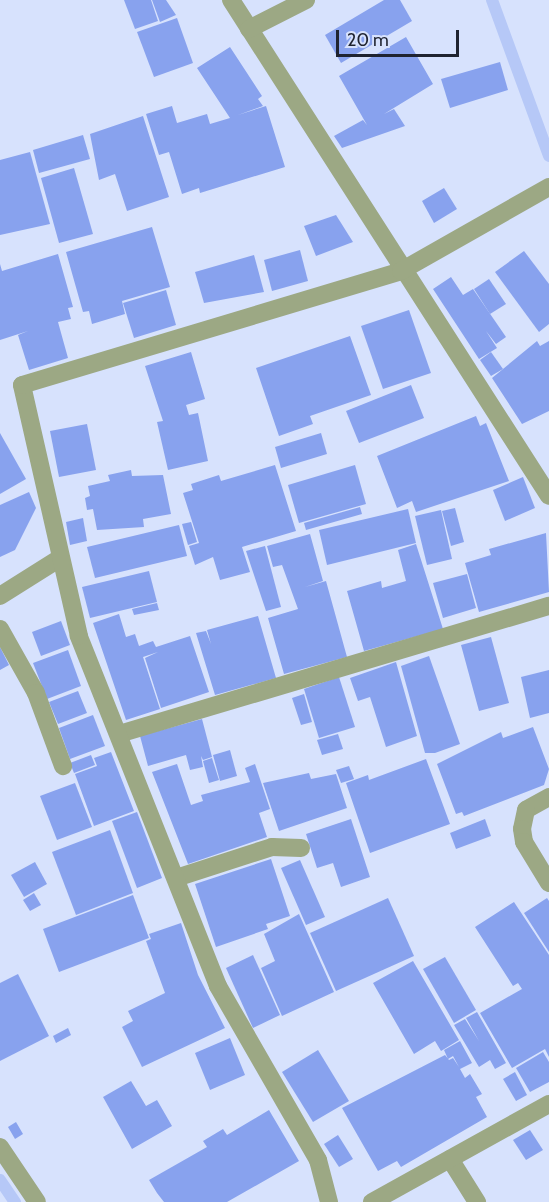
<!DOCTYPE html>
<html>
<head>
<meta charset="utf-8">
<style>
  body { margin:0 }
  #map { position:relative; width:549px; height:1202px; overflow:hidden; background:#d7e2fd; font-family:Cabin,sans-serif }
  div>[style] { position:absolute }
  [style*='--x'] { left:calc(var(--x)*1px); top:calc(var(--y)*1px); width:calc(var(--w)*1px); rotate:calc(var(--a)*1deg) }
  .stream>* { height:12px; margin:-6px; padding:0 6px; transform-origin:6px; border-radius:6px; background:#b6c8f7 }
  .building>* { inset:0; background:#88a2ee }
  .minor>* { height:18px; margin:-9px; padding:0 9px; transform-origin:9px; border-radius:9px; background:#9ca884 }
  span { translate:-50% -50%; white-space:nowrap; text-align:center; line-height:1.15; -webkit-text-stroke:5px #d7e2fd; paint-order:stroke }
  .scale { position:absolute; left:336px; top:30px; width:123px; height:27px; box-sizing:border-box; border:3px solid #1f2330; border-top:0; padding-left:8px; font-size:18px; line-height:21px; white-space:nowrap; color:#1f2330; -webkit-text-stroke:4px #d7e2fd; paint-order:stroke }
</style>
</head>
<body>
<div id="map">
  <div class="stream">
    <i style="--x:492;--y:0;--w:166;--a:69.9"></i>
    <i style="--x:0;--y:1180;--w:27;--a:56"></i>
  </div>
  <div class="building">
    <i style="clip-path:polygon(124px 0,151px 0,158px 21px,135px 29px)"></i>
    <i style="clip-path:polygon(152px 0,166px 0,176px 15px,160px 22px)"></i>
    <i style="clip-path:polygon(384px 0,400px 0,412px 21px,341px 63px,325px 35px)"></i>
    <i style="clip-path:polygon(177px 18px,193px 63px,154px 77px,137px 32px)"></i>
    <i style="clip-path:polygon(406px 37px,433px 84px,384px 114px,394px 109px,405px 126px,342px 148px,334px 136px,363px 120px,367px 125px,339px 76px)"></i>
    <i style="clip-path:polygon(230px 47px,262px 96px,258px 99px,263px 106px,238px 115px,266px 106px,285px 167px,200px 193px,199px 188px,182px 194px,169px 152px,159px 155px,146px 114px,172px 106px,177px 123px,207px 114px,210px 124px,230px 118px,197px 68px)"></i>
    <i style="clip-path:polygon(500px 62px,508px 90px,450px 108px,441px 79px)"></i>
    <i style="clip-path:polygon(143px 116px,169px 197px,127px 211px,115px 174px,99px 180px,90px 134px)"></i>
    <i style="clip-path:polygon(83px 135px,90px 159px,39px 173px,33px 150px)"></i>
    <i style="clip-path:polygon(30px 152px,50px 224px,0 235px,0 160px)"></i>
    <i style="clip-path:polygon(74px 168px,93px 234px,59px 243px,41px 178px)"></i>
    <i style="clip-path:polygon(444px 188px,457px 209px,434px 223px,422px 201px)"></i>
    <i style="clip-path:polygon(336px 215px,353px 242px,316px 256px,304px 226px)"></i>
    <i style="clip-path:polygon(152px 227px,170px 287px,122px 301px,125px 314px,92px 324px,89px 311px,83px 312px,66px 252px)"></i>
    <i style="clip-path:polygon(300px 250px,308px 281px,272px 291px,264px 260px)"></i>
    <i style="clip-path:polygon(524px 251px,549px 284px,549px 324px,539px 332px,495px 272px)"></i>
    <i style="clip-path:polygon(58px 254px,73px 307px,68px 308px,71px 319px,58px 322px,68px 358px,29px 370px,18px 335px,28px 331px,0 340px,0 264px,2px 271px)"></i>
    <i style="clip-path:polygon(254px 255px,264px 292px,204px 303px,195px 272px)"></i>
    <i style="clip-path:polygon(451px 277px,463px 295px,473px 289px,506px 337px,496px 344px,486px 331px,497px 348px,479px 359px,433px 289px)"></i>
    <i style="clip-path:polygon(489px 279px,506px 304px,490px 314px,474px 289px)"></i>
    <i style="clip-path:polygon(166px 290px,176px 325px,134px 338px,123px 303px)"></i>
    <i style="clip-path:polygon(409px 310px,431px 373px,383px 389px,361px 326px)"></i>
    <i style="clip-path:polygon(350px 336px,371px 395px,310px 416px,313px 424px,279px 436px,256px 368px)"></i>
    <i style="clip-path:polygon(537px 341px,540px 346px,549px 341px,549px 411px,522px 424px,492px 378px)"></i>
    <i style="clip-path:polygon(191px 352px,205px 399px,186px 405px,189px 415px,198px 413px,208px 461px,168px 470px,157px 422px,163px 421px,145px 366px)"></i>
    <i style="clip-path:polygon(491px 352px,503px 369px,491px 376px,480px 360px)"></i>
    <i style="clip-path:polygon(411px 385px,424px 418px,359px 443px,346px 411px)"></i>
    <i style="clip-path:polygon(476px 416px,480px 426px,486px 423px,509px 481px,416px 512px,412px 501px,397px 508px,377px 456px)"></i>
    <i style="clip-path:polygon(87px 424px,96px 470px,59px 477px,50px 431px)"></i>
    <i style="clip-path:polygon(0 433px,26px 479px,0 494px)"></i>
    <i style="clip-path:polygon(321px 433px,327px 454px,281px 468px,275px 447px)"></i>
    <i style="clip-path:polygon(275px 465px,296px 531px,242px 547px,250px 572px,220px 580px,213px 557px,195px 565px,189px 546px,199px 543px,183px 493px,193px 490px,191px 484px,219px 475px,221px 481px)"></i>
    <i style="clip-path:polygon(355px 465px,366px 504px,299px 523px,288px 485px)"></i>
    <i style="clip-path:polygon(131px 470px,132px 476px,163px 475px,171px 514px,143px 519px,144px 527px,97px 530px,93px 509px,87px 510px,85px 498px,90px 496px,88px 486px,110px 481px,108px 475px)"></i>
    <i style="clip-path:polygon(523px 477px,535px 508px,505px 521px,493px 490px)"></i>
    <i style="clip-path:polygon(29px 492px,36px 508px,15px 550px,0 557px,0 505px)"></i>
    <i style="clip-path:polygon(360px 507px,362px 514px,306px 530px,304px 523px)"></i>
    <i style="clip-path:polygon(455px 508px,464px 542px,451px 546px,442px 511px)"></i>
    <i style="clip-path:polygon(408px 509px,416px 543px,327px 565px,319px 530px)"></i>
    <i style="clip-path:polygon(441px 510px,452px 559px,427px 565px,415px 516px)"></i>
    <i style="clip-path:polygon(83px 518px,87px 541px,70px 545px,66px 522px)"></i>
    <i style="clip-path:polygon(191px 522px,197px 542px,188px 545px,182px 524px)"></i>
    <i style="clip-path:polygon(179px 525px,187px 556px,95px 578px,87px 547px)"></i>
    <i style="clip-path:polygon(546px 533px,549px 592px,479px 612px,465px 563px,491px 555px,489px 549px)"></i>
    <i style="clip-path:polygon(310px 534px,323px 581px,305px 587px,326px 581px,347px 657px,284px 674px,268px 618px,298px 609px,282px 565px,273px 567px,267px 546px)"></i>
    <i style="clip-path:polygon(416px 544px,443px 629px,364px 651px,347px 591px,381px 581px,382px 588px,406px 581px,398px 550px)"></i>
    <i style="clip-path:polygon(265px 546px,281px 607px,266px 611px,246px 551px)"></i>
    <i style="clip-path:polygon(149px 571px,157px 602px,90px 618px,82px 587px)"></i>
    <i style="clip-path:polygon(467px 574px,476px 608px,443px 618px,433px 583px)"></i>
    <i style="clip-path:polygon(157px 603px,159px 610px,134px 615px,132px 609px)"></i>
    <i style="clip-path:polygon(119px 614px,126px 637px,135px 634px,139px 646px,153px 641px,156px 647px,190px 636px,209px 692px,161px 708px,145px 658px,158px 652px,143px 657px,160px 709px,126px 720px,93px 623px)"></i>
    <i style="clip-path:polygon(258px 616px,276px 678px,215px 695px,196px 633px,206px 631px,211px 644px,207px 630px)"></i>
    <i style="clip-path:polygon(61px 621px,70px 645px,41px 656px,32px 632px)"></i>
    <i style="clip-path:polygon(491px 637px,509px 703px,479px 711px,461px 645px)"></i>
    <i style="clip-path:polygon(0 647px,9px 665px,0 670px)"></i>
    <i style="clip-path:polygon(68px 650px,81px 686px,47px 699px,33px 663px)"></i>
    <i style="clip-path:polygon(429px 656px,460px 744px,435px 753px,425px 753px,401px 666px)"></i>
    <i style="clip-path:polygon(396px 662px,417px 736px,386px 747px,370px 697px,358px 701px,350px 678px)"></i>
    <i style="clip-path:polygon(549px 670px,549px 713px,530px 718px,521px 677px)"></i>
    <i style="clip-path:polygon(339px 677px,355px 727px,319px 738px,304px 689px)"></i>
    <i style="clip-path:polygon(78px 691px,87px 713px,58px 724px,49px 702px)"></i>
    <i style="clip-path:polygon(304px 694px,312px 722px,301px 725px,292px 698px)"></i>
    <i style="clip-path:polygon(93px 715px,105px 746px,70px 759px,59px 728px)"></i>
    <i style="clip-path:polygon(202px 719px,212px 757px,203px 760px,201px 756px,203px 767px,190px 770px,186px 755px,148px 766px,140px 736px)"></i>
    <i style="clip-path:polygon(533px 727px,549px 769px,544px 785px,464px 816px,462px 812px,456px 814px,437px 764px,501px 732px,503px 738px)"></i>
    <i style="clip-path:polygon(338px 734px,343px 749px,322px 755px,317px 740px)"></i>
    <i style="clip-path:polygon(230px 750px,237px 776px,220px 781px,213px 755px)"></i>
    <i style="clip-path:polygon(111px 752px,134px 811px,94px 826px,75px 774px,97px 766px,94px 758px)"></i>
    <i style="clip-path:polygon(91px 755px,95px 765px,74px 773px,70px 763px)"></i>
    <i style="clip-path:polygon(212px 758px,219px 780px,209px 783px,203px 761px)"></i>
    <i style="clip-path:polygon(426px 759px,450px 824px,370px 853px,346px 783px,368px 775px,369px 780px)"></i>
    <i style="clip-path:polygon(177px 764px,191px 805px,203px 801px,201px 795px,250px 782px,245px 768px,255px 764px,270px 809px,259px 813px,267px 837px,188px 864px,152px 772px)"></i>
    <i style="clip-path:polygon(349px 766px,354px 779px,341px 783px,336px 770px)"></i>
    <i style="clip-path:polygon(309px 773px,311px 779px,336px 774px,347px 808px,279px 831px,263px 783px)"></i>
    <i style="clip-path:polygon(75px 783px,92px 827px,57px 840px,40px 796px)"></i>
    <i style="clip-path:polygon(137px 812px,162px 878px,137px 888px,112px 821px)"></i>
    <i style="clip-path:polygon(351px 819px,370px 877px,341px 887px,333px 863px,317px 868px,306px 834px)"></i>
    <i style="clip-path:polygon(485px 819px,491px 836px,456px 849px,450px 833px)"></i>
    <i style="clip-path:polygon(110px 830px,133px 893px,76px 915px,52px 852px)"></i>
    <i style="clip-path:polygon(271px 859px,290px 916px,266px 924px,268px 929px,216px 947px,195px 884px)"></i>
    <i style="clip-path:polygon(300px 860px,325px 917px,306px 925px,281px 868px)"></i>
    <i style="clip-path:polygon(35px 862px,47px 884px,24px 897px,11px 875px)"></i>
    <i style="clip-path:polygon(34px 893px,41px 905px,30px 911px,23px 900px)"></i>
    <i style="clip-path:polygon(133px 895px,149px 938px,59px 972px,43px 929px)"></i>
    <i style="clip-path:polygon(388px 898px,414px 956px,336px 991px,310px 933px)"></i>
    <i style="clip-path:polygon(547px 898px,549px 901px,549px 952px,524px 913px)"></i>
    <i style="clip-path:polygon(514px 902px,549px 955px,549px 1057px,545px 1049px,512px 1068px,480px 1013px,522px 989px,518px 983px,513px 986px,475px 927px)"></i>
    <i style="clip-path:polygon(299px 914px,334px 992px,282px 1016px,261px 968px,275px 961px,264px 934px)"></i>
    <i style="clip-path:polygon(181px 923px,198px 975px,225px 1028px,142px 1067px,122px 1027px,133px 1021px,128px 1011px,165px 993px,146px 941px,151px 939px,149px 934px)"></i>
    <i style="clip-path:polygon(253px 955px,280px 1015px,253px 1028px,226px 968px)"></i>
    <i style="clip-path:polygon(445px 957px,476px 1010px,454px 1023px,423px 969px)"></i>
    <i style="clip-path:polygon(413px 961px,459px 1040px,441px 1051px,435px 1041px,414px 1054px,373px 983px)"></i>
    <i style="clip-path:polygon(18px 974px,49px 1036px,0 1061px,0 983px)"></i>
    <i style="clip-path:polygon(477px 1012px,506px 1063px,495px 1069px,490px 1060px,479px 1067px,454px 1025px,465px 1019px,479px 1041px,466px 1018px)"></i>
    <i style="clip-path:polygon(68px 1028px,71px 1035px,56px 1043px,53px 1036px)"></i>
    <i style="clip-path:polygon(230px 1038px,245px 1075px,210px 1090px,195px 1053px)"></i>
    <i style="clip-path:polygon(460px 1041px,472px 1063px,460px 1069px,465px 1078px,470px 1074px,482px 1094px,476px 1097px,487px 1117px,401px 1167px,397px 1161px,378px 1171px,342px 1108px,445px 1055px,449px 1060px,453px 1058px,459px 1067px,453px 1056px,448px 1059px,444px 1050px)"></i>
    <i style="clip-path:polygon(318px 1050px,349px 1101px,313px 1122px,282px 1072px)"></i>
    <i style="clip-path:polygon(543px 1052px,549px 1062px,549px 1082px,530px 1092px,516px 1068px)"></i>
    <i style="clip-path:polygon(515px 1072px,527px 1095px,516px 1101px,503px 1079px)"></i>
    <i style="clip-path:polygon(131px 1081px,146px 1106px,157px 1100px,172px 1126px,132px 1149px,103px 1097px)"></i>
    <i style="clip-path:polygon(269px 1110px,299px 1161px,227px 1202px,164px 1202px,157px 1193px,149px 1180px,207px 1147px,203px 1141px,223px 1129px,227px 1135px)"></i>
    <i style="clip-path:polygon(16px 1122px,23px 1134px,15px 1139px,8px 1127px)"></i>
    <i style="clip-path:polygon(530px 1130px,543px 1150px,526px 1160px,513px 1140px)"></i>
    <i style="clip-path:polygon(338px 1135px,353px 1159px,339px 1167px,324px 1144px)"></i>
  </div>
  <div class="minor">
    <i style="--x:231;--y:0;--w:589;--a:57.33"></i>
    <i style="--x:249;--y:29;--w:64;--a:-27"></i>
    <i style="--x:0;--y:596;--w:71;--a:-32.3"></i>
    <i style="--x:0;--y:629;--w:73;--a:60.6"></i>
    <i style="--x:36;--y:693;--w:78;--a:69.7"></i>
    <i style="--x:119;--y:734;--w:449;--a:-16.6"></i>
    <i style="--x:549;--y:797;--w:26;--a:151"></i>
    <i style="--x:526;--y:810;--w:19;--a:102"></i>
    <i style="--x:522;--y:829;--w:13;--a:81"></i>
    <i style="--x:524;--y:842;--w:48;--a:58.6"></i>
    <i style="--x:176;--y:878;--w:101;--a:-17.9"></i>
    <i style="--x:272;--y:847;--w:29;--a:2"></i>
    <i style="--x:0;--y:1147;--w:66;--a:56.1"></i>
    <i style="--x:450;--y:1159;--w:51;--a:57.9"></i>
    <i style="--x:329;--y:1202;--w:43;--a:-104.7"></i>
    <i style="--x:318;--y:1160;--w:201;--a:-119.9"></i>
    <i style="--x:218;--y:986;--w:377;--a:-111.7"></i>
    <i style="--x:79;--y:636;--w:257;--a:-102.8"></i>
    <i style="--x:22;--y:385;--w:396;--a:-16.7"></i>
    <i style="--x:401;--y:271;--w:170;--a:-29.6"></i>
    <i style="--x:372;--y:1202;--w:202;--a:-29"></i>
  </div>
  <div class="scale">20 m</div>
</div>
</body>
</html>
